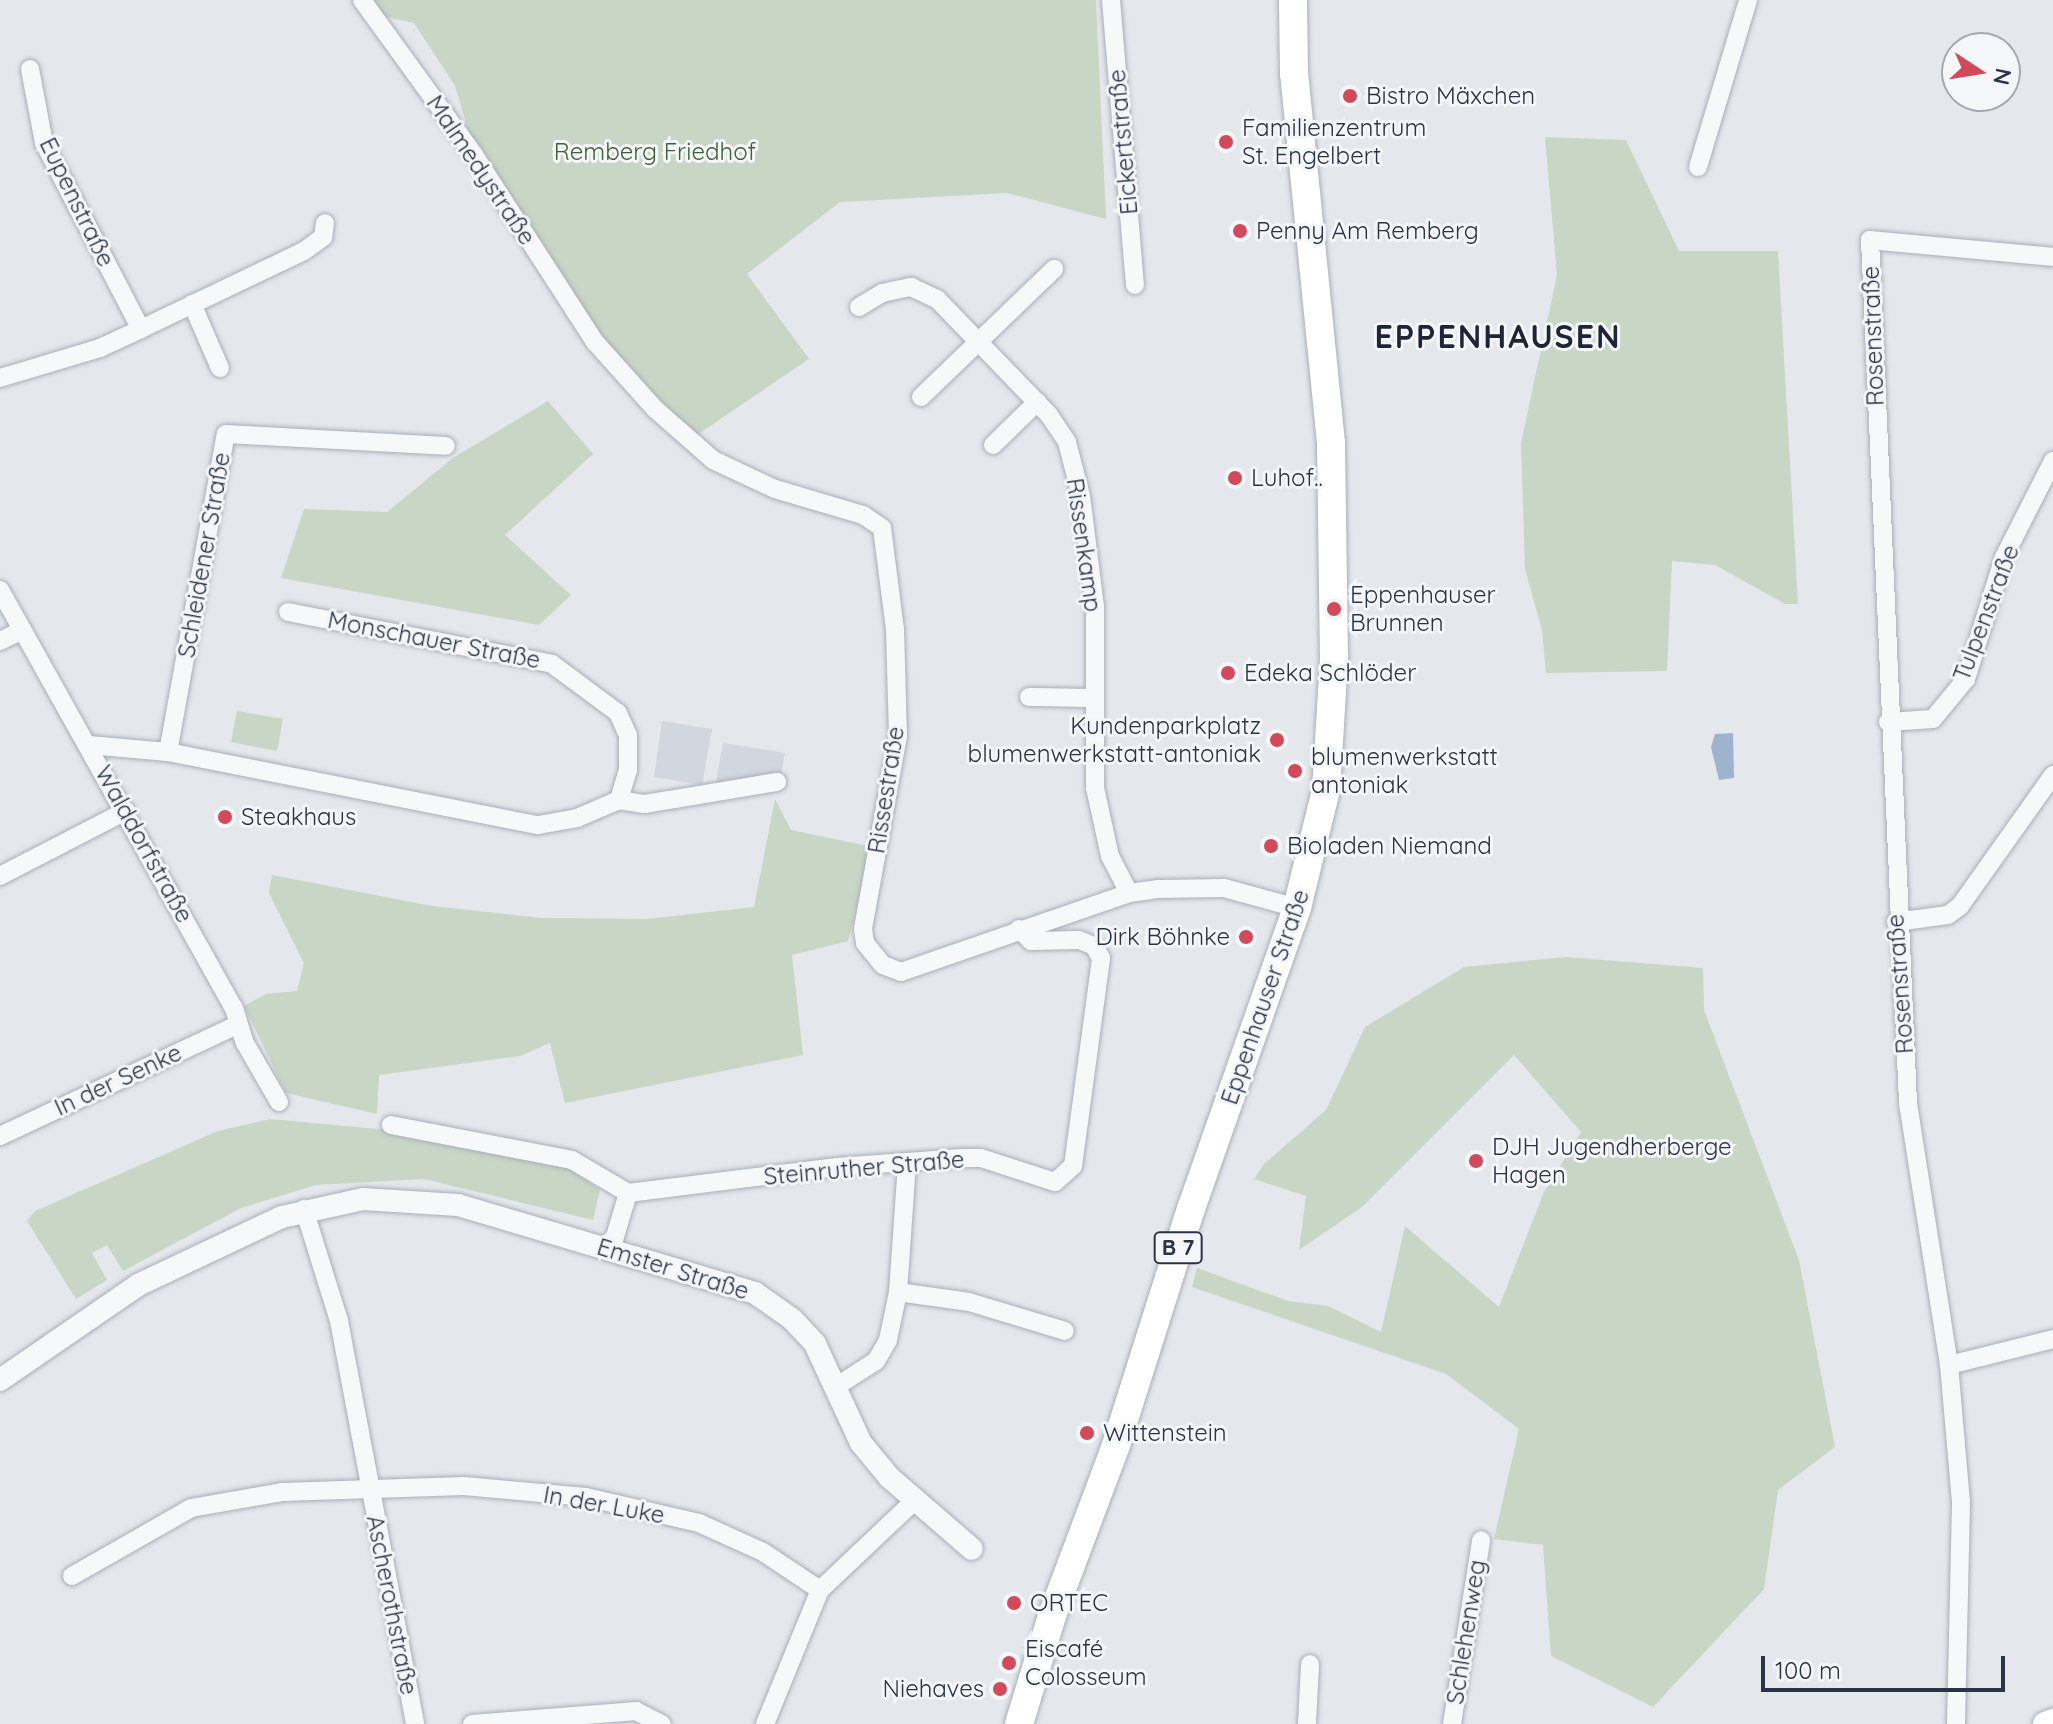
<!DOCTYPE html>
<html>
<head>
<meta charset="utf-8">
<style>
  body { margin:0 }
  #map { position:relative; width:2053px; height:1724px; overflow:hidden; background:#e4e7ec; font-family:Quicksand,sans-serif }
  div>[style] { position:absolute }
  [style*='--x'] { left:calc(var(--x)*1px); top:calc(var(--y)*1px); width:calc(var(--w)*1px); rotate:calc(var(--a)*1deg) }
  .built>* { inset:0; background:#d2d6de }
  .green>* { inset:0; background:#c9d6c5 }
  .water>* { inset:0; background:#9fb4cc }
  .roads { filter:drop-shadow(0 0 2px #a9aeb7) drop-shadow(0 0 2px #a9aeb7) }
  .minor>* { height:18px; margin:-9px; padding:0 9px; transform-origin:9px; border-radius:9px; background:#f7f8fa }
  .tertiary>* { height:22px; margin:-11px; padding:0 11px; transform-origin:11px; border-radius:11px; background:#f7f8fa }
  .secondary>* { height:24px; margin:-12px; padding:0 12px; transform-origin:12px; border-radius:12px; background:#fff }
  .primary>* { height:28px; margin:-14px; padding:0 14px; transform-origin:14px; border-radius:14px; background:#fff }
  .dots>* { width:22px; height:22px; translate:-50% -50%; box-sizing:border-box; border:4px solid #f4f6f9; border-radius:50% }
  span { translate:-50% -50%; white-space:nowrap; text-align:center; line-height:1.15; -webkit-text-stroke:6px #f4f6f9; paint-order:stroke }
  .shield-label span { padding:2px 6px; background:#f4f6f9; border:2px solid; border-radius:6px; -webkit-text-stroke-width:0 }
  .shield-label { font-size:22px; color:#2b3445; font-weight:700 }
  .poi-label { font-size:24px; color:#2b3445 }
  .left { translate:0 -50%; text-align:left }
  .right { translate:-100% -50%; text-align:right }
  .street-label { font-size:24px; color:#2b3445 }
  .park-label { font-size:24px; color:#3f6138 }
  .district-label { font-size:32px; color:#1d2536; font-weight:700; letter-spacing:2px }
  .north { position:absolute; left:1941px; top:32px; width:80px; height:80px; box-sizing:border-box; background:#f4f6f9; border:2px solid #a4a8b1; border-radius:50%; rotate:102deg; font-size:22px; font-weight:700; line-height:32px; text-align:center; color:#2b3445 }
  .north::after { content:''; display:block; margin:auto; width:28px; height:36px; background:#d1495b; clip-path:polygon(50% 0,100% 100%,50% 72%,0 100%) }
  .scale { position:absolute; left:1761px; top:1656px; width:244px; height:36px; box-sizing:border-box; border:4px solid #2b3445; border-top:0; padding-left:10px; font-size:24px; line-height:28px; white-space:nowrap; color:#2b3445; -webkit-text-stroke:6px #f4f6f9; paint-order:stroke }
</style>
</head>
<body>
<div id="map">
  <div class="built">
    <i style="clip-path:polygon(662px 721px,712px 729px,702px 785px,654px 777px)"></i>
    <i style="clip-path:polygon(723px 743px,785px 753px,781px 775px,715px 787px)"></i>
  </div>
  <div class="green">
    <i style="clip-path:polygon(365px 0,1096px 0,1106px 219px,1007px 193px,840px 202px,747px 274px,809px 359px,691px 439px,595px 342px,475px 153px,455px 86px,414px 23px,376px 15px)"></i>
    <i style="clip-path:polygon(1545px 137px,1626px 140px,1679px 251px,1778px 251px,1798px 604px,1785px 604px,1715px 565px,1672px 561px,1667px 671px,1546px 673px,1542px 630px,1525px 569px,1521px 443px,1557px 275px)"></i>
    <i style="clip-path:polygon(548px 401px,593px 454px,505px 535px,571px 595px,539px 625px,281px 578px,304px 509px,387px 512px,453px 458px)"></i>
    <i style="clip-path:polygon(237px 711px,283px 719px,277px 751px,231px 742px)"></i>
    <i style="clip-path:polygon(775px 799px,791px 830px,873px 847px,848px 941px,792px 955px,803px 1055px,565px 1103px,550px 1043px,520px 1056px,379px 1075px,377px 1114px,286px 1093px,244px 1006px,266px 994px,297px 991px,304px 963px,269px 893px,272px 875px,432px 906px,541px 918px,647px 919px,754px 907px)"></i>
    <i style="clip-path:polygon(1566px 957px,1703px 968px,1704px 1010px,1799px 1260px,1835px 1447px,1778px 1490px,1764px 1589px,1653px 1707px,1551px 1656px,1543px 1545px,1494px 1539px,1519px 1429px,1446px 1374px,1192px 1287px,1197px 1268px,1288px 1301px,1328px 1306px,1381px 1332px,1405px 1226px,1499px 1307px,1544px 1192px,1581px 1132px,1514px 1055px,1362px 1207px,1299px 1250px,1306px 1196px,1254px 1179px,1264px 1164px,1326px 1110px,1365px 1027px,1464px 967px)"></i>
    <i style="clip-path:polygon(270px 1119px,388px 1130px,568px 1168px,600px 1190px,593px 1220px,424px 1179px,316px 1185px,241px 1208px,123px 1271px,107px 1245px,92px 1253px,107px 1280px,76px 1299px,27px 1221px,35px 1211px,218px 1131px)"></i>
  </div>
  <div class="water">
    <i style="clip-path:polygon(1733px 733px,1734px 778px,1719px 780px,1711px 747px,1715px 734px)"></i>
  </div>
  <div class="roads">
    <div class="minor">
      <i style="--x:362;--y:0;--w:191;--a:54.1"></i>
      <i style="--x:474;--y:155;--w:223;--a:57.1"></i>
      <i style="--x:595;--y:342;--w:90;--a:48.2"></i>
      <i style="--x:655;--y:409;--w:77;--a:41.3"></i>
      <i style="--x:713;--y:460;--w:68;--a:25.1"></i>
      <i style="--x:775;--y:489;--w:92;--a:16.5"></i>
      <i style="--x:863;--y:515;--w:23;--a:34"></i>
      <i style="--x:882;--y:528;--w:102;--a:82.7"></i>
      <i style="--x:895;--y:629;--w:107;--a:88.4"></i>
      <i style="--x:898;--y:736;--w:196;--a:100.3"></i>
      <i style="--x:863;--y:929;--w:14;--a:82"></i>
      <i style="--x:865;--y:943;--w:28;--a:51"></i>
      <i style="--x:883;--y:965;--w:19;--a:21"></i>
      <i style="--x:901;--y:972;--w:241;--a:-19.1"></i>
      <i style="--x:1129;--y:893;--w:30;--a:-8"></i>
      <i style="--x:1159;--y:889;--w:65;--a:-0.9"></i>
      <i style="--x:1224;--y:888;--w:76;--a:15.3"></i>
      <i style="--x:1111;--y:0;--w:286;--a:85.2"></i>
      <i style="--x:30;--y:69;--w:75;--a:79.3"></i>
      <i style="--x:44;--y:143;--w:210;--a:62.5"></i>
      <i style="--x:1698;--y:167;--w:174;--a:-73.3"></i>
      <i style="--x:192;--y:304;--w:70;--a:66.4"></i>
      <i style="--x:859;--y:307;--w:27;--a:-31"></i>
      <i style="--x:882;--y:293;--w:30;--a:-12"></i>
      <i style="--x:911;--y:287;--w:29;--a:25"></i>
      <i style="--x:937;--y:299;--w:161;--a:46"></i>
      <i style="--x:1049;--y:415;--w:32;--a:56"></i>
      <i style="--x:1067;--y:442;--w:56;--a:75.5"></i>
      <i style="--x:1081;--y:496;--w:112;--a:82.8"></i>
      <i style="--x:1095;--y:607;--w:181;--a:90"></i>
      <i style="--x:1095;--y:788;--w:70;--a:77.6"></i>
      <i style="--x:1110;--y:856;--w:42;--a:62.8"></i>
      <i style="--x:0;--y:378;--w:104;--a:-16.7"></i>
      <i style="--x:100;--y:348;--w:45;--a:-24.9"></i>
      <i style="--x:141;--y:329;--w:181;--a:-25.6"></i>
      <i style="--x:304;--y:251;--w:24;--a:-36"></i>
      <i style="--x:323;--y:237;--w:14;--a:-82"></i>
      <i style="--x:921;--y:397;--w:185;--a:-43.9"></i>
      <i style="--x:993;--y:445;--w:62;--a:-44.3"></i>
      <i style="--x:0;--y:590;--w:479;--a:60.8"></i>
      <i style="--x:234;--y:1008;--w:37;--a:73"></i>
      <i style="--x:245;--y:1043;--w:68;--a:60"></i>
      <i style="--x:288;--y:612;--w:269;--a:11.1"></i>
      <i style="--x:552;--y:664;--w:82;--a:36.6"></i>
      <i style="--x:618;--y:713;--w:24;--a:66"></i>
      <i style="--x:628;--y:735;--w:35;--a:90"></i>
      <i style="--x:628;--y:770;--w:31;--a:107"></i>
      <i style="--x:0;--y:641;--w:25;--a:-26"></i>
      <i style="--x:1029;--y:697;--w:66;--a:0.9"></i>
      <i style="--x:1888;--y:722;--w:45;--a:-3.8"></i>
      <i style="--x:1933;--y:719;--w:52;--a:-50.5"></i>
      <i style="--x:1966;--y:679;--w:128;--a:-72.7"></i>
      <i style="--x:2004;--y:557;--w:108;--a:-63"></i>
      <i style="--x:89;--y:745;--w:79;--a:5.1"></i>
      <i style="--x:168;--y:752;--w:377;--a:11.2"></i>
      <i style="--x:538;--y:825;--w:40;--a:-10"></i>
      <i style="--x:577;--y:818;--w:46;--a:-23.2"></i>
      <i style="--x:619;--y:800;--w:26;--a:9"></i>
      <i style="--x:645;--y:804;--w:134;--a:-9.5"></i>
      <i style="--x:168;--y:752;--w:323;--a:-79.7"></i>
      <i style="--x:226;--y:434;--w:220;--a:3.1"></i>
      <i style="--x:0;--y:876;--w:142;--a:-27.3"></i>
      <i style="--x:1896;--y:922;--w:52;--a:-7.7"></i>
      <i style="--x:1948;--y:915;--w:15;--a:-37"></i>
      <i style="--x:1960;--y:906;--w:161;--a:-54.6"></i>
      <i style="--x:391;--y:1125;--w:184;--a:10.9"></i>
      <i style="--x:572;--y:1160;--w:65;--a:30.5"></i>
      <i style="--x:628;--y:1193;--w:211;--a:-7.1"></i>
      <i style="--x:837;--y:1167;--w:125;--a:-4.1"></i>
      <i style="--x:962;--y:1158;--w:19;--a:0"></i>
      <i style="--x:981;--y:1158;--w:78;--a:18"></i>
      <i style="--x:1055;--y:1182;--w:24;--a:-42"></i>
      <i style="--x:1073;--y:1166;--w:210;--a:-82.3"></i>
      <i style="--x:1101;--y:958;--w:14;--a:-120"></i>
      <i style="--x:1094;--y:946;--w:16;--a:-158"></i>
      <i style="--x:1079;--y:940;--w:48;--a:178.8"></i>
      <i style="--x:1031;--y:941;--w:17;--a:-135"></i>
      <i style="--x:0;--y:1136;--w:262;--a:-25.1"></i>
      <i style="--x:304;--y:1209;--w:117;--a:72.6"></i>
      <i style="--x:339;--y:1321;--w:410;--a:79.3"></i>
      <i style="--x:611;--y:1250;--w:59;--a:-73.4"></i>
      <i style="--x:898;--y:1292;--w:72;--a:8"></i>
      <i style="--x:969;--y:1302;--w:100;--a:16.8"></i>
      <i style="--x:1949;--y:1365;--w:107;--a:-14"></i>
      <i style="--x:837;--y:1386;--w:46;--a:-32.7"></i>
      <i style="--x:876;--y:1361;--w:24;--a:-60"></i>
      <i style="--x:888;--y:1340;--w:49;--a:-78.2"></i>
      <i style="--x:898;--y:1292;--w:128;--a:-86"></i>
      <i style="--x:72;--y:1576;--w:137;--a:-29.7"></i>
      <i style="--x:191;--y:1508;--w:92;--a:-10"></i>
      <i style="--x:282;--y:1492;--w:182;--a:-1.9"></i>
      <i style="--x:464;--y:1486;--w:122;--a:5.2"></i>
      <i style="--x:586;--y:1497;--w:116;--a:13"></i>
      <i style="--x:699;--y:1523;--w:70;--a:24.4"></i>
      <i style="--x:763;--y:1552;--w:69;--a:33.7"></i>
      <i style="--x:472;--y:1724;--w:165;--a:-4.5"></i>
      <i style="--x:636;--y:1711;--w:29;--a:27"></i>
      <i style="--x:765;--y:1724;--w:145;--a:-67.7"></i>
      <i style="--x:820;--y:1590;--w:128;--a:-43.4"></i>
      <i style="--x:1307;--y:1724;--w:60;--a:-87.1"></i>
      <i style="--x:1452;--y:1724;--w:186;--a:-81"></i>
      <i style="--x:1956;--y:1724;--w:222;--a:-88.7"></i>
      <i style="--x:1961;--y:1502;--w:138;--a:-95"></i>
      <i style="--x:1949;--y:1365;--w:265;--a:-98.9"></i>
      <i style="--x:1908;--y:1103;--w:864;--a:-92.52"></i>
      <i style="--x:1870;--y:240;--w:184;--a:5.3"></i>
    </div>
    <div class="tertiary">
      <i style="--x:0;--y:1380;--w:168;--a:-34.5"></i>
      <i style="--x:138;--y:1285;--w:159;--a:-25.3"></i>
      <i style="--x:282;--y:1217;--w:83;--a:-12.5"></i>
      <i style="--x:363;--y:1199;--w:95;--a:3.6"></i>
      <i style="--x:458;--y:1205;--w:310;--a:16.5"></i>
      <i style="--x:755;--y:1293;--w:45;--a:35.1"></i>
      <i style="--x:792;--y:1319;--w:34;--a:47"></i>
      <i style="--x:815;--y:1344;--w:109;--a:65.1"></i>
      <i style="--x:861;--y:1443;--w:45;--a:50.4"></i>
      <i style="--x:890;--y:1478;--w:108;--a:40.9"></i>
    </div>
    <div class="secondary">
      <i style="--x:2045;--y:1724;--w:9;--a:-21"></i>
    </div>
    <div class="primary">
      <i style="--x:1019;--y:1724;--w:116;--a:-73"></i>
      <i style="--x:1053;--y:1613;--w:179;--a:-69.4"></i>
      <i style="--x:1116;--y:1445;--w:248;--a:-72.4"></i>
      <i style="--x:1191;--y:1209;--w:319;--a:-70.6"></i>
      <i style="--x:1297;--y:908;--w:122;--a:-76.2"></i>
      <i style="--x:1326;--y:790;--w:131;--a:-86.5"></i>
      <i style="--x:1334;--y:659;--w:216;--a:-90.8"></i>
      <i style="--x:1331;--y:443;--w:371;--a:-95.7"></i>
      <i style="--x:1294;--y:74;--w:74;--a:-90.8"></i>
    </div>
  </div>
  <div class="dots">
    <i style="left:1350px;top:96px;background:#d1495b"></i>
    <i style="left:1226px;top:142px;background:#d1495b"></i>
    <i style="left:1240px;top:231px;background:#d1495b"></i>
    <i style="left:1235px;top:478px;background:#d1495b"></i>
    <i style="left:1334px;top:609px;background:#d1495b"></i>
    <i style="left:1228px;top:673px;background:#d1495b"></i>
    <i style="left:1277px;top:740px;background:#d1495b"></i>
    <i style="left:1295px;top:771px;background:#d1495b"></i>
    <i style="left:225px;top:817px;background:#d1495b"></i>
    <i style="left:1271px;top:846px;background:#d1495b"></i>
    <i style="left:1246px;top:937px;background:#d1495b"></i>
    <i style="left:1476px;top:1161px;background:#d1495b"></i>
    <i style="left:1087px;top:1433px;background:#d1495b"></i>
    <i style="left:1014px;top:1603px;background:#d1495b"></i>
    <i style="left:1009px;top:1663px;background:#d1495b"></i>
    <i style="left:1000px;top:1689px;background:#d1495b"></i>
  </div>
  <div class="shield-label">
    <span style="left:1178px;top:1248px">B 7</span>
  </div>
  <div class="poi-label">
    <span class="left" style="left:1366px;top:96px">Bistro Mäxchen</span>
    <span class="left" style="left:1242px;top:142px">Familienzentrum<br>St. Engelbert</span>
    <span class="left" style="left:1256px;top:231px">Penny Am Remberg</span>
    <span class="left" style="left:1251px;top:478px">Luhof..</span>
    <span class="left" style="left:1350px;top:609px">Eppenhauser<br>Brunnen</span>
    <span class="left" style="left:1244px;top:673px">Edeka Schlöder</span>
    <span class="right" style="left:1261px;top:740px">Kundenparkplatz<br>blumenwerkstatt-antoniak</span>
    <span class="left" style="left:1311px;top:771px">blumenwerkstatt<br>antoniak</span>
    <span class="left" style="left:241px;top:817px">Steakhaus</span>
    <span class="left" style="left:1287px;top:846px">Bioladen Niemand</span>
    <span class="right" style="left:1230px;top:937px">Dirk Böhnke</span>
    <span class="left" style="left:1492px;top:1161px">DJH Jugendherberge<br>Hagen</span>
    <span class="left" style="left:1103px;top:1433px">Wittenstein</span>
    <span class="left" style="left:1030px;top:1603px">ORTEC</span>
    <span class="left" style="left:1025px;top:1663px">Eiscafé<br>Colosseum</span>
    <span class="right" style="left:984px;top:1689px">Niehaves</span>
  </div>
  <div class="street-label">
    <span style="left:1123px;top:142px;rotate:-95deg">Eickertstraße</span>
    <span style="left:481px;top:170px;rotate:56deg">Malmedystraße</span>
    <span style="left:77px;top:202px;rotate:64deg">Eupenstraße</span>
    <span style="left:1873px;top:336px;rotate:-92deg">Rosenstraße</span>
    <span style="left:1084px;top:545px;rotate:82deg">Rissenkamp</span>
    <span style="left:204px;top:555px;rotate:-80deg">Schleidener Straße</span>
    <span style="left:1986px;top:613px;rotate:-69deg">Tulpenstraße</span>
    <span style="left:434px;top:640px;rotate:11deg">Monschauer Straße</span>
    <span style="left:886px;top:790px;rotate:-81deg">Rissestraße</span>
    <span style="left:144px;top:844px;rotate:61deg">Walddorfstraße</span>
    <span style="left:1900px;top:984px;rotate:-94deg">Rosenstraße</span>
    <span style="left:1265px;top:997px;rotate:-71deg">Eppenhauser Straße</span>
    <span style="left:118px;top:1080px;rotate:-25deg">In der Senke</span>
    <span style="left:864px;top:1168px;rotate:-5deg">Steinruther Straße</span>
    <span style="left:673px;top:1269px;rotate:17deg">Emster Straße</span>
    <span style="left:604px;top:1505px;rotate:10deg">In der Luke</span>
    <span style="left:392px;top:1605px;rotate:79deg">Ascherothstraße</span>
    <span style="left:1466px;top:1632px;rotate:-81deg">Schlehenweg</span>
  </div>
  <div class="park-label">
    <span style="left:655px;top:152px">Remberg Friedhof</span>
  </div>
  <div class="district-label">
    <span style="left:1498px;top:336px">EPPENHAUSEN</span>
  </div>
  <div class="north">N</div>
  <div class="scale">100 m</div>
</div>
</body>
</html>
